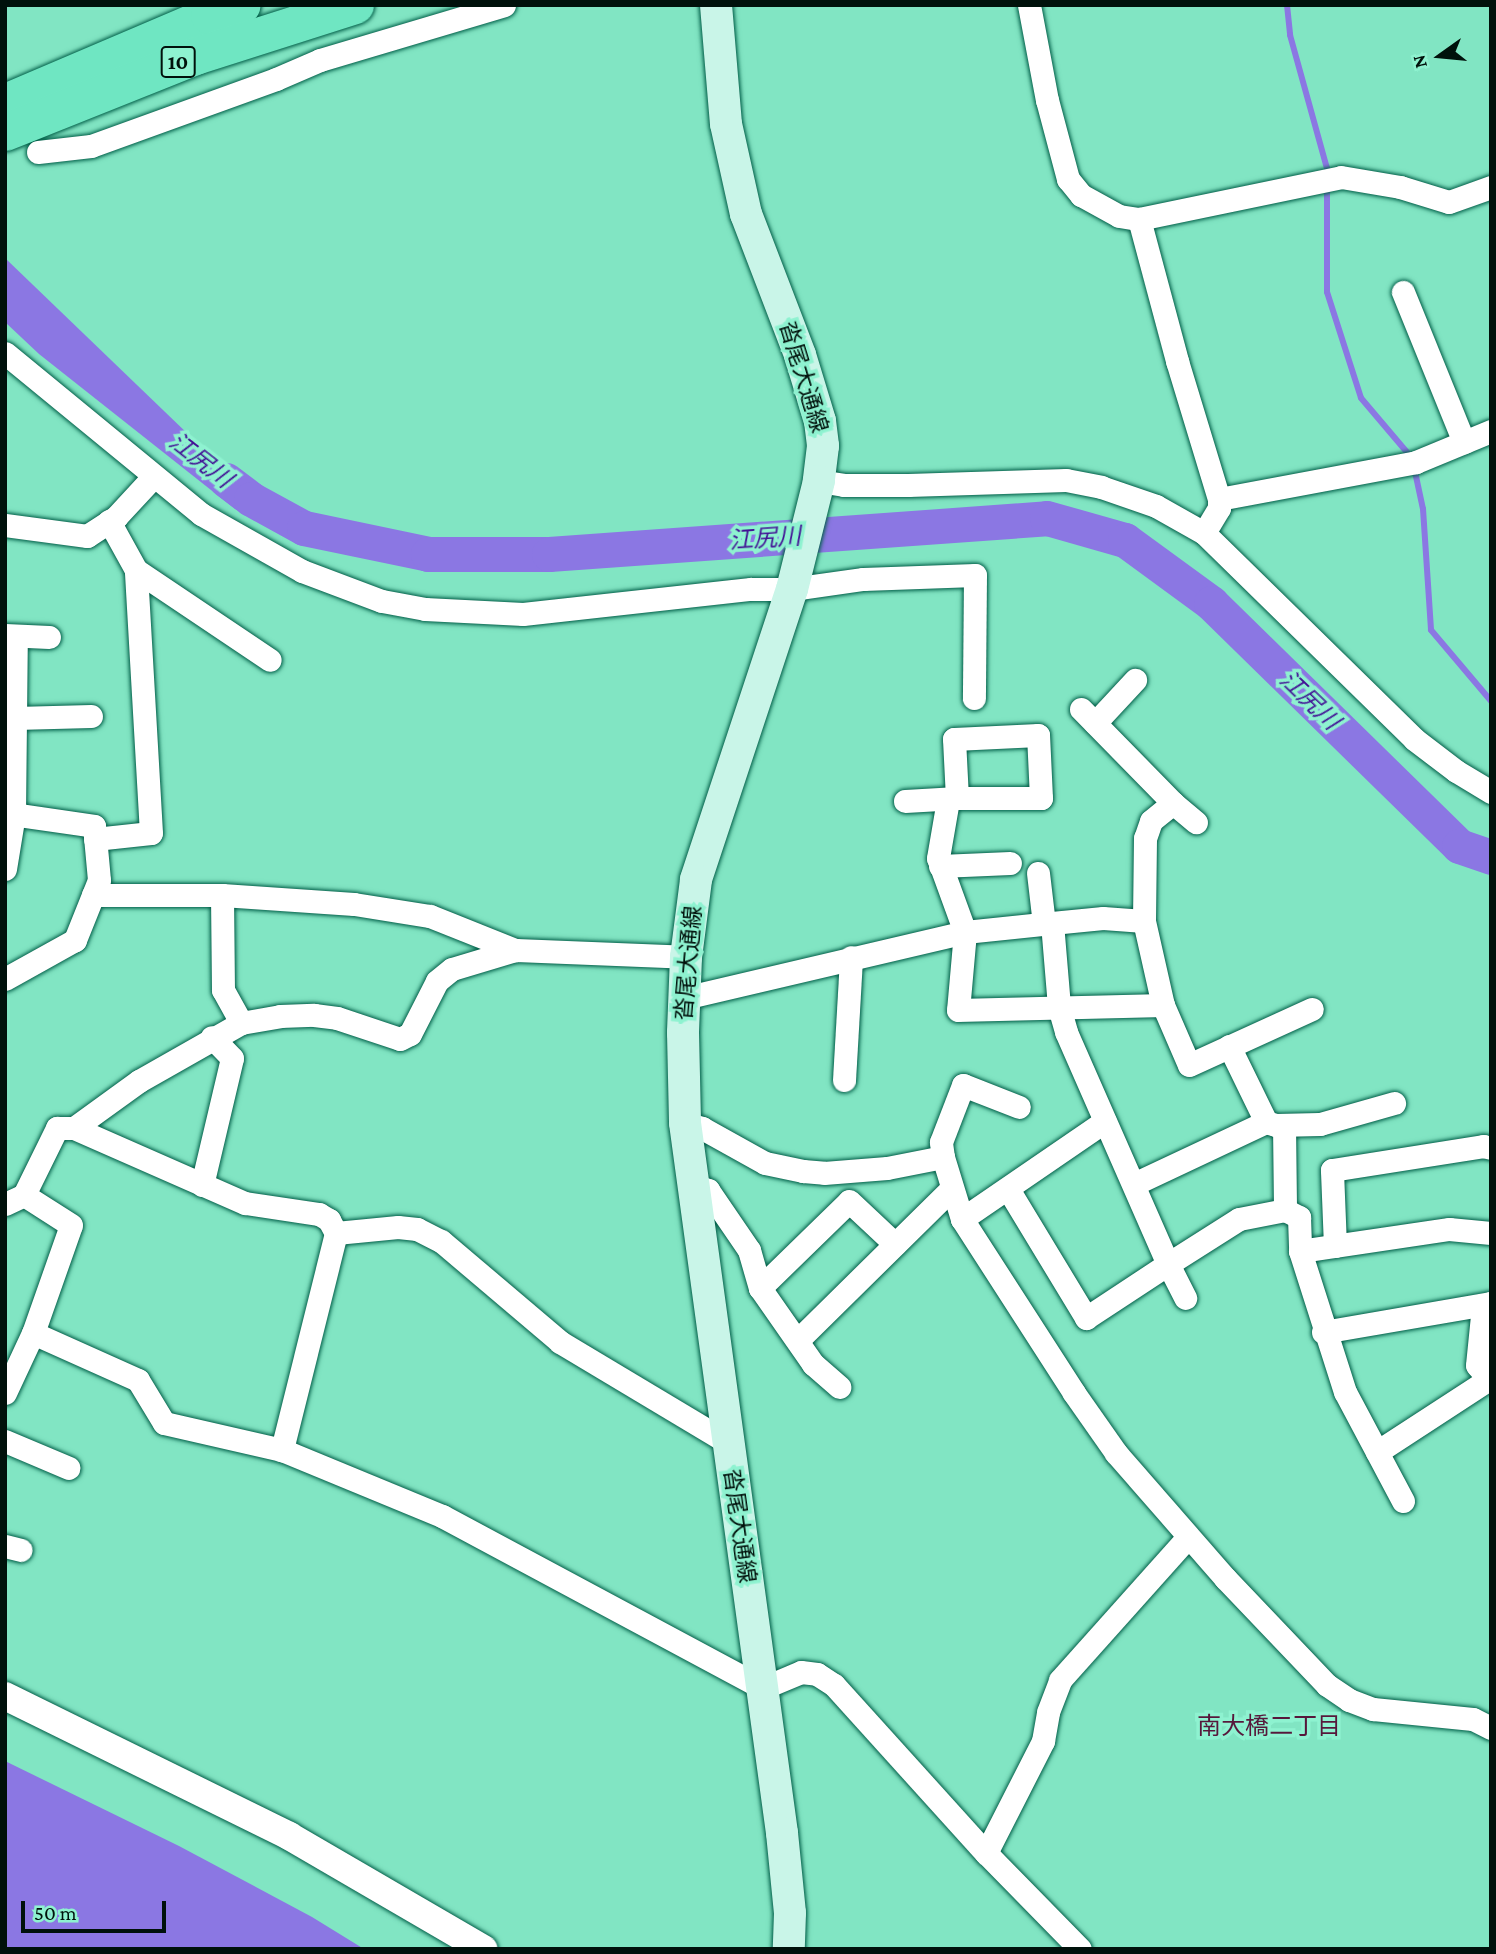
<!DOCTYPE html>
<html>
<head>
<meta charset="utf-8">
<style>
  body { margin:0 }
  #map { position:relative; width:1496px; height:1954px; overflow:hidden; background:#81e5c3; font-family:"Crimson Pro","Noto Sans JP",serif }
  div>[style] { position:absolute }
  [style*='--x'] { left:calc(var(--x)*1px); top:calc(var(--y)*1px); width:calc(var(--w)*1px); rotate:calc(var(--a)*1deg) }
  .water>* { inset:0; background:#8b77e3 }
  .stream>* { height:6px; margin:-3px; padding:0 3px; transform-origin:3px; border-radius:3px; background:#8b77e3 }
  .river>* { height:35px; margin:-17.5px; padding:0 17.5px; transform-origin:17.5px; border-radius:17.5px; background:#8b77e3 }
  .roads { filter:drop-shadow(0 0 2px #005e48) drop-shadow(0 0 2px #005e48) }
  .minor>* { height:23px; margin:-11.5px; padding:0 11.5px; transform-origin:11.5px; border-radius:11.5px; background:#fff }
  .tertiary>* { height:28px; margin:-14px; padding:0 14px; transform-origin:14px; border-radius:14px; background:#fff }
  .secondary>* { height:32px; margin:-16px; padding:0 16px; transform-origin:16px; border-radius:16px; background:#c9f5e8 }
  .trunk>* { height:37px; margin:-18.5px; padding:0 18.5px; transform-origin:18.5px; border-radius:18.5px; background:#6fe6c2 }
  span { translate:-50% -50%; white-space:nowrap; text-align:center; line-height:1.15; -webkit-text-stroke:7px #8ef2d0; paint-order:stroke }
  .shield-label span { padding:2px 5px; background:#8ef2d0; border:2px solid; border-radius:5px; -webkit-text-stroke-width:0 }
  .shield-label { font-size:21px; color:#00110b; font-weight:700 }
  .street-label { font-size:23px; color:#00110b }
  .water-label { font-size:24px; color:#421395; font-style:italic }
  .neighbourhood-label { font-size:24px; color:#56183b }
  .frame { position:absolute; inset:0; border:7px solid #00110b; pointer-events:none }
  .north { position:absolute; left:1405px; top:21px; width:70px; height:70px; -webkit-text-stroke:5px #8ef2d0; paint-order:stroke; rotate:255deg; font-size:19px; font-weight:700; line-height:28px; text-align:center; color:#00110b }
  .north::after { content:''; display:block; margin:auto; width:24px; height:32px; background:#00110b; clip-path:polygon(50% 0,100% 100%,50% 72%,0 100%) }
  .scale { position:absolute; left:21px; top:1901px; width:145px; height:32px; box-sizing:border-box; border:4px solid #00110b; border-top:0; padding-left:9px; font-size:21px; line-height:24px; white-space:nowrap; color:#00110b; -webkit-text-stroke:5px #8ef2d0; paint-order:stroke }
</style>
</head>
<body>
<div id="map">
  <div class="water">
    <i style="clip-path:polygon(5px 258px,293px 535px,235px 509px,39px 354px,5px 322px)"></i>
    <i style="clip-path:polygon(5px 1761px,179px 1846px,312px 1917px,364px 1949px,5px 1949px)"></i>
  </div>
  <div class="stream">
    <i style="--x:1287;--y:5;--w:30;--a:84"></i>
    <i style="--x:1290;--y:35;--w:138;--a:74.5"></i>
    <i style="--x:1327;--y:168;--w:124;--a:90"></i>
    <i style="--x:1327;--y:292;--w:111;--a:72.2"></i>
    <i style="--x:1361;--y:398;--w:77;--a:49.7"></i>
    <i style="--x:1414;--y:467;--w:43;--a:77.9"></i>
    <i style="--x:1423;--y:509;--w:121;--a:86.2"></i>
    <i style="--x:1431;--y:630;--w:93;--a:49.8"></i>
  </div>
  <div class="river">
    <i style="--x:226;--y:480;--w:31;--a:37"></i>
    <i style="--x:251;--y:499;--w:60;--a:28.7"></i>
    <i style="--x:304;--y:528;--w:127;--a:11.8"></i>
    <i style="--x:428;--y:554;--w:121;--a:0"></i>
    <i style="--x:549;--y:554;--w:499;--a:-4.1"></i>
    <i style="--x:1047;--y:518;--w:81;--a:15.8"></i>
    <i style="--x:1125;--y:540;--w:107;--a:36.2"></i>
    <i style="--x:1211;--y:603;--w:347;--a:44.4"></i>
    <i style="--x:1459;--y:846;--w:34;--a:19"></i>
  </div>
  <div class="roads">
    <div class="minor">
      <i style="--x:1029;--y:5;--w:97;--a:79.3"></i>
      <i style="--x:1047;--y:100;--w:82;--a:75.1"></i>
      <i style="--x:1068;--y:179;--w:21;--a:51"></i>
      <i style="--x:1081;--y:195;--w:43;--a:28.9"></i>
      <i style="--x:1119;--y:216;--w:20;--a:9"></i>
      <i style="--x:1139;--y:219;--w:206;--a:-11.7"></i>
      <i style="--x:1341;--y:177;--w:60;--a:9.6"></i>
      <i style="--x:1400;--y:187;--w:51;--a:17"></i>
      <i style="--x:1449;--y:202;--w:45;--a:-19.7"></i>
      <i style="--x:38;--y:152;--w:53;--a:-6.5"></i>
      <i style="--x:91;--y:146;--w:197;--a:-19.9"></i>
      <i style="--x:276;--y:79;--w:48;--a:-23.4"></i>
      <i style="--x:320;--y:60;--w:192;--a:-16.6"></i>
      <i style="--x:1139;--y:219;--w:147;--a:75"></i>
      <i style="--x:1177;--y:361;--w:144;--a:73.1"></i>
      <i style="--x:1219;--y:499;--w:9;--a:90"></i>
      <i style="--x:1219;--y:508;--w:29;--a:121"></i>
      <i style="--x:1403;--y:292;--w:162;--a:67.9"></i>
      <i style="--x:5;--y:353;--w:254;--a:39.4"></i>
      <i style="--x:201;--y:514;--w:116;--a:29.4"></i>
      <i style="--x:302;--y:571;--w:85;--a:20.6"></i>
      <i style="--x:382;--y:601;--w:44;--a:10.5"></i>
      <i style="--x:425;--y:609;--w:98;--a:2.9"></i>
      <i style="--x:523;--y:614;--w:229;--a:-6.3"></i>
      <i style="--x:751;--y:589;--w:41;--a:0"></i>
      <i style="--x:792;--y:589;--w:72;--a:-8"></i>
      <i style="--x:863;--y:579;--w:112;--a:-2"></i>
      <i style="--x:975;--y:575;--w:123;--a:90.5"></i>
      <i style="--x:819;--y:481;--w:25;--a:9"></i>
      <i style="--x:844;--y:485;--w:64;--a:0"></i>
      <i style="--x:908;--y:485;--w:158;--a:-1.8"></i>
      <i style="--x:1066;--y:480;--w:36;--a:11"></i>
      <i style="--x:1101;--y:487;--w:58;--a:19.1"></i>
      <i style="--x:1156;--y:506;--w:55;--a:29.4"></i>
      <i style="--x:1204;--y:533;--w:294;--a:44.4"></i>
      <i style="--x:1414;--y:739;--w:53;--a:37.3"></i>
      <i style="--x:1456;--y:771;--w:41;--a:31"></i>
      <i style="--x:1219;--y:499;--w:200;--a:-10.6"></i>
      <i style="--x:1416;--y:462;--w:81;--a:-22.5"></i>
      <i style="--x:5;--y:525;--w:83;--a:7.6"></i>
      <i style="--x:87;--y:536;--w:35;--a:-33"></i>
      <i style="--x:116;--y:517;--w:54;--a:-47.2"></i>
      <i style="--x:136;--y:570;--w:161;--a:33.9"></i>
      <i style="--x:5;--y:635;--w:44;--a:2.6"></i>
      <i style="--x:1081;--y:709;--w:132;--a:45.6"></i>
      <i style="--x:1173;--y:803;--w:28;--a:141"></i>
      <i style="--x:1151;--y:821;--w:18;--a:109"></i>
      <i style="--x:1145;--y:838;--w:83;--a:90.7"></i>
      <i style="--x:1144;--y:921;--w:86;--a:77.3"></i>
      <i style="--x:1163;--y:1005;--w:65;--a:66.6"></i>
      <i style="--x:1189;--y:1065;--w:135;--a:-24.5"></i>
      <i style="--x:15;--y:718;--w:76;--a:-1.5"></i>
      <i style="--x:1095;--y:723;--w:59;--a:-47.1"></i>
      <i style="--x:948;--y:800;--w:59;--a:99.8"></i>
      <i style="--x:938;--y:858;--w:79;--a:70"></i>
      <i style="--x:965;--y:932;--w:78;--a:95.1"></i>
      <i style="--x:958;--y:1010;--w:205;--a:-1.4"></i>
      <i style="--x:905;--y:801;--w:52;--a:-3.3"></i>
      <i style="--x:957;--y:798;--w:84;--a:0"></i>
      <i style="--x:1041;--y:798;--w:63;--a:-92.7"></i>
      <i style="--x:1038;--y:735;--w:84;--a:177.3"></i>
      <i style="--x:954;--y:739;--w:59;--a:87.1"></i>
      <i style="--x:1173;--y:803;--w:30;--a:40"></i>
      <i style="--x:5;--y:813;--w:90;--a:8.3"></i>
      <i style="--x:94;--y:826;--w:54;--a:84.7"></i>
      <i style="--x:99;--y:880;--w:65;--a:111.8"></i>
      <i style="--x:75;--y:940;--w:80;--a:150.9"></i>
      <i style="--x:95;--y:839;--w:56;--a:-6.1"></i>
      <i style="--x:151;--y:833;--w:263;--a:-93.3"></i>
      <i style="--x:136;--y:570;--w:56;--a:-118.9"></i>
      <i style="--x:940;--y:866;--w:70;--a:-2.5"></i>
      <i style="--x:5;--y:869;--w:56;--a:-80.7"></i>
      <i style="--x:14;--y:814;--w:178;--a:-89.4"></i>
      <i style="--x:1038;--y:873;--w:51;--a:83.3"></i>
      <i style="--x:93;--y:895;--w:129;--a:0"></i>
      <i style="--x:222;--y:895;--w:132;--a:3.9"></i>
      <i style="--x:354;--y:904;--w:77;--a:9"></i>
      <i style="--x:430;--y:916;--w:92;--a:21.8"></i>
      <i style="--x:222;--y:895;--w:95;--a:89.4"></i>
      <i style="--x:223;--y:990;--w:38;--a:61"></i>
      <i style="--x:1052;--y:923;--w:51;--a:-5.6"></i>
      <i style="--x:1103;--y:918;--w:41;--a:4.2"></i>
      <i style="--x:684;--y:998;--w:289;--a:-13.2"></i>
      <i style="--x:965;--y:932;--w:87;--a:-5.9"></i>
      <i style="--x:1052;--y:923;--w:84;--a:85.2"></i>
      <i style="--x:1059;--y:1007;--w:26;--a:74"></i>
      <i style="--x:1066;--y:1032;--w:253;--a:66.3"></i>
      <i style="--x:1168;--y:1264;--w:84;--a:-32.4"></i>
      <i style="--x:1239;--y:1219;--w:47;--a:-11.1"></i>
      <i style="--x:1285;--y:1210;--w:16;--a:27"></i>
      <i style="--x:1299;--y:1217;--w:34;--a:88"></i>
      <i style="--x:1229;--y:1046;--w:85;--a:64"></i>
      <i style="--x:1266;--y:1122;--w:10;--a:17"></i>
      <i style="--x:1276;--y:1125;--w:44;--a:-1.3"></i>
      <i style="--x:1320;--y:1124;--w:77;--a:-15.8"></i>
      <i style="--x:844;--y:1080;--w:123;--a:-86.7"></i>
      <i style="--x:685;--y:1123;--w:18;--a:16"></i>
      <i style="--x:702;--y:1128;--w:72;--a:29.1"></i>
      <i style="--x:765;--y:1163;--w:39;--a:12"></i>
      <i style="--x:803;--y:1171;--w:21;--a:5"></i>
      <i style="--x:824;--y:1173;--w:63;--a:-4.5"></i>
      <i style="--x:887;--y:1168;--w:57;--a:-11.1"></i>
      <i style="--x:943;--y:1157;--w:65;--a:73"></i>
      <i style="--x:962;--y:1219;--w:207;--a:57.2"></i>
      <i style="--x:1074;--y:1393;--w:73;--a:55"></i>
      <i style="--x:1116;--y:1453;--w:166;--a:48.9"></i>
      <i style="--x:1225;--y:1578;--w:148;--a:46.4"></i>
      <i style="--x:1327;--y:1685;--w:27;--a:34"></i>
      <i style="--x:1349;--y:1700;--w:26;--a:21"></i>
      <i style="--x:1373;--y:1709;--w:100;--a:5.7"></i>
      <i style="--x:1473;--y:1719;--w:20;--a:27"></i>
      <i style="--x:1284;--y:1125;--w:85;--a:89.3"></i>
      <i style="--x:74;--y:1128;--w:80;--a:-35.9"></i>
      <i style="--x:139;--y:1081;--w:117;--a:-29.6"></i>
      <i style="--x:241;--y:1023;--w:40;--a:-10"></i>
      <i style="--x:280;--y:1016;--w:34;--a:-2"></i>
      <i style="--x:314;--y:1015;--w:23;--a:7"></i>
      <i style="--x:337;--y:1018;--w:66;--a:18.4"></i>
      <i style="--x:400;--y:1039;--w:11;--a:-27"></i>
      <i style="--x:410;--y:1034;--w:59;--a:-63"></i>
      <i style="--x:437;--y:981;--w:19;--a:-39"></i>
      <i style="--x:452;--y:969;--w:66;--a:-16.8"></i>
      <i style="--x:515;--y:950;--w:171;--a:2.3"></i>
      <i style="--x:943;--y:1157;--w:15;--a:-98"></i>
      <i style="--x:941;--y:1142;--w:61;--a:-68.9"></i>
      <i style="--x:963;--y:1085;--w:60;--a:21.4"></i>
      <i style="--x:1134;--y:1184;--w:146;--a:-25.2"></i>
      <i style="--x:202;--y:1185;--w:130;--a:-76.7"></i>
      <i style="--x:232;--y:1058;--w:29;--a:-134"></i>
      <i style="--x:692;--y:1185;--w:17;--a:17"></i>
      <i style="--x:708;--y:1190;--w:73;--a:55.7"></i>
      <i style="--x:749;--y:1250;--w:40;--a:74"></i>
      <i style="--x:760;--y:1288;--w:93;--a:55.1"></i>
      <i style="--x:813;--y:1364;--w:35;--a:41"></i>
      <i style="--x:1008;--y:1189;--w:151;--a:58.8"></i>
      <i style="--x:1086;--y:1318;--w:98;--a:-33.4"></i>
      <i style="--x:1168;--y:1264;--w:38;--a:63"></i>
      <i style="--x:5;--y:1204;--w:21;--a:-25"></i>
      <i style="--x:24;--y:1195;--w:75;--a:-63.8"></i>
      <i style="--x:57;--y:1128;--w:17;--a:0"></i>
      <i style="--x:74;--y:1128;--w:187;--a:23.7"></i>
      <i style="--x:245;--y:1203;--w:75;--a:8.5"></i>
      <i style="--x:319;--y:1214;--w:12;--a:31"></i>
      <i style="--x:329;--y:1220;--w:15;--a:62"></i>
      <i style="--x:336;--y:1233;--w:224;--a:104"></i>
      <i style="--x:282;--y:1450;--w:121;--a:-167.1"></i>
      <i style="--x:164;--y:1423;--w:50;--a:-121.2"></i>
      <i style="--x:138;--y:1380;--w:115;--a:-155.9"></i>
      <i style="--x:962;--y:1219;--w:173;--a:-34.4"></i>
      <i style="--x:336;--y:1233;--w:62;--a:-5.5"></i>
      <i style="--x:398;--y:1227;--w:19;--a:6"></i>
      <i style="--x:417;--y:1229;--w:27;--a:27"></i>
      <i style="--x:441;--y:1241;--w:156;--a:40.3"></i>
      <i style="--x:560;--y:1342;--w:197;--a:30.9"></i>
      <i style="--x:1335;--y:1246;--w:76;--a:-92.3"></i>
      <i style="--x:1332;--y:1170;--w:153;--a:-9"></i>
      <i style="--x:1483;--y:1146;--w:8;--a:14"></i>
      <i style="--x:760;--y:1288;--w:124;--a:-44.3"></i>
      <i style="--x:849;--y:1201;--w:63;--a:43.1"></i>
      <i style="--x:1323;--y:1332;--w:170;--a:-9.8"></i>
      <i style="--x:799;--y:1339;--w:214;--a:-44.6"></i>
      <i style="--x:5;--y:1393;--w:66;--a:-65"></i>
      <i style="--x:33;--y:1333;--w:114;--a:-70.6"></i>
      <i style="--x:71;--y:1225;--w:56;--a:-147.4"></i>
      <i style="--x:5;--y:1441;--w:69;--a:22.9"></i>
      <i style="--x:282;--y:1450;--w:173;--a:22.4"></i>
      <i style="--x:442;--y:1516;--w:364;--a:28.2"></i>
      <i style="--x:763;--y:1688;--w:41;--a:-22.8"></i>
      <i style="--x:801;--y:1672;--w:16;--a:7"></i>
      <i style="--x:817;--y:1674;--w:20;--a:33"></i>
      <i style="--x:834;--y:1685;--w:227;--a:47.9"></i>
      <i style="--x:986;--y:1853;--w:134;--a:45.6"></i>
      <i style="--x:1377;--y:1452;--w:134;--a:-33.1"></i>
      <i style="--x:1489;--y:1379;--w:18;--a:-131"></i>
      <i style="--x:1477;--y:1365;--w:49;--a:-84.2"></i>
      <i style="--x:1482;--y:1316;--w:16;--a:-55"></i>
      <i style="--x:1403;--y:1501;--w:123;--a:-118"></i>
      <i style="--x:1345;--y:1392;--w:148;--a:-107.7"></i>
      <i style="--x:1300;--y:1251;--w:151;--a:-8.4"></i>
      <i style="--x:1449;--y:1229;--w:42;--a:5.4"></i>
      <i style="--x:5;--y:1546;--w:16;--a:14"></i>
      <i style="--x:986;--y:1853;--w:126;--a:-63"></i>
      <i style="--x:1043;--y:1741;--w:29;--a:-80"></i>
      <i style="--x:1048;--y:1712;--w:34;--a:-69"></i>
      <i style="--x:1060;--y:1680;--w:191;--a:-48.2"></i>
    </div>
    <div class="tertiary">
      <i style="--x:5;--y:1696;--w:317;--a:26.2"></i>
      <i style="--x:289;--y:1836;--w:225;--a:30.2"></i>
    </div>
    <div class="secondary">
      <i style="--x:716;--y:5;--w:119;--a:85.2"></i>
      <i style="--x:726;--y:124;--w:92;--a:77.5"></i>
      <i style="--x:746;--y:214;--w:151;--a:69"></i>
      <i style="--x:800;--y:355;--w:69;--a:73.1"></i>
      <i style="--x:820;--y:421;--w:25;--a:83"></i>
      <i style="--x:823;--y:446;--w:35;--a:97"></i>
      <i style="--x:819;--y:481;--w:111;--a:104"></i>
      <i style="--x:792;--y:589;--w:306;--a:108.3"></i>
      <i style="--x:696;--y:880;--w:78;--a:97.4"></i>
      <i style="--x:686;--y:957;--w:76;--a:92.3"></i>
      <i style="--x:683;--y:1033;--w:90;--a:88.7"></i>
      <i style="--x:685;--y:1123;--w:717;--a:82.22"></i>
      <i style="--x:782;--y:1833;--w:80;--a:84.3"></i>
      <i style="--x:790;--y:1913;--w:36;--a:92"></i>
    </div>
    <div class="trunk">
      <i style="--x:5;--y:102;--w:222;--a:-23.1"></i>
      <i style="--x:209;--y:15;--w:34;--a:-17"></i>
      <i style="--x:5;--y:132;--w:205;--a:-21.8"></i>
      <i style="--x:195;--y:56;--w:168;--a:-17.7"></i>
    </div>
  </div>
  <div class="shield-label">
    <span style="left:178px;top:62px">10</span>
  </div>
  <div class="street-label">
    <span style="left:804px;top:377px;rotate:73deg">沓尾大通線</span>
    <span style="left:688px;top:963px;rotate:-85deg">沓尾大通線</span>
    <span style="left:740px;top:1526px;rotate:82deg">沓尾大通線</span>
  </div>
  <div class="water-label">
    <span style="left:201px;top:460px;rotate:38deg">江尻川</span>
    <span style="left:765px;top:538px;rotate:-4deg">江尻川</span>
    <span style="left:1310px;top:700px;rotate:44deg">江尻川</span>
  </div>
  <div class="neighbourhood-label">
    <span style="left:1269px;top:1726px">南大橋二丁目</span>
  </div>
  <div class="frame"></div>
  <div class="north">N</div>
  <div class="scale">50 m</div>
</div>
</body>
</html>
